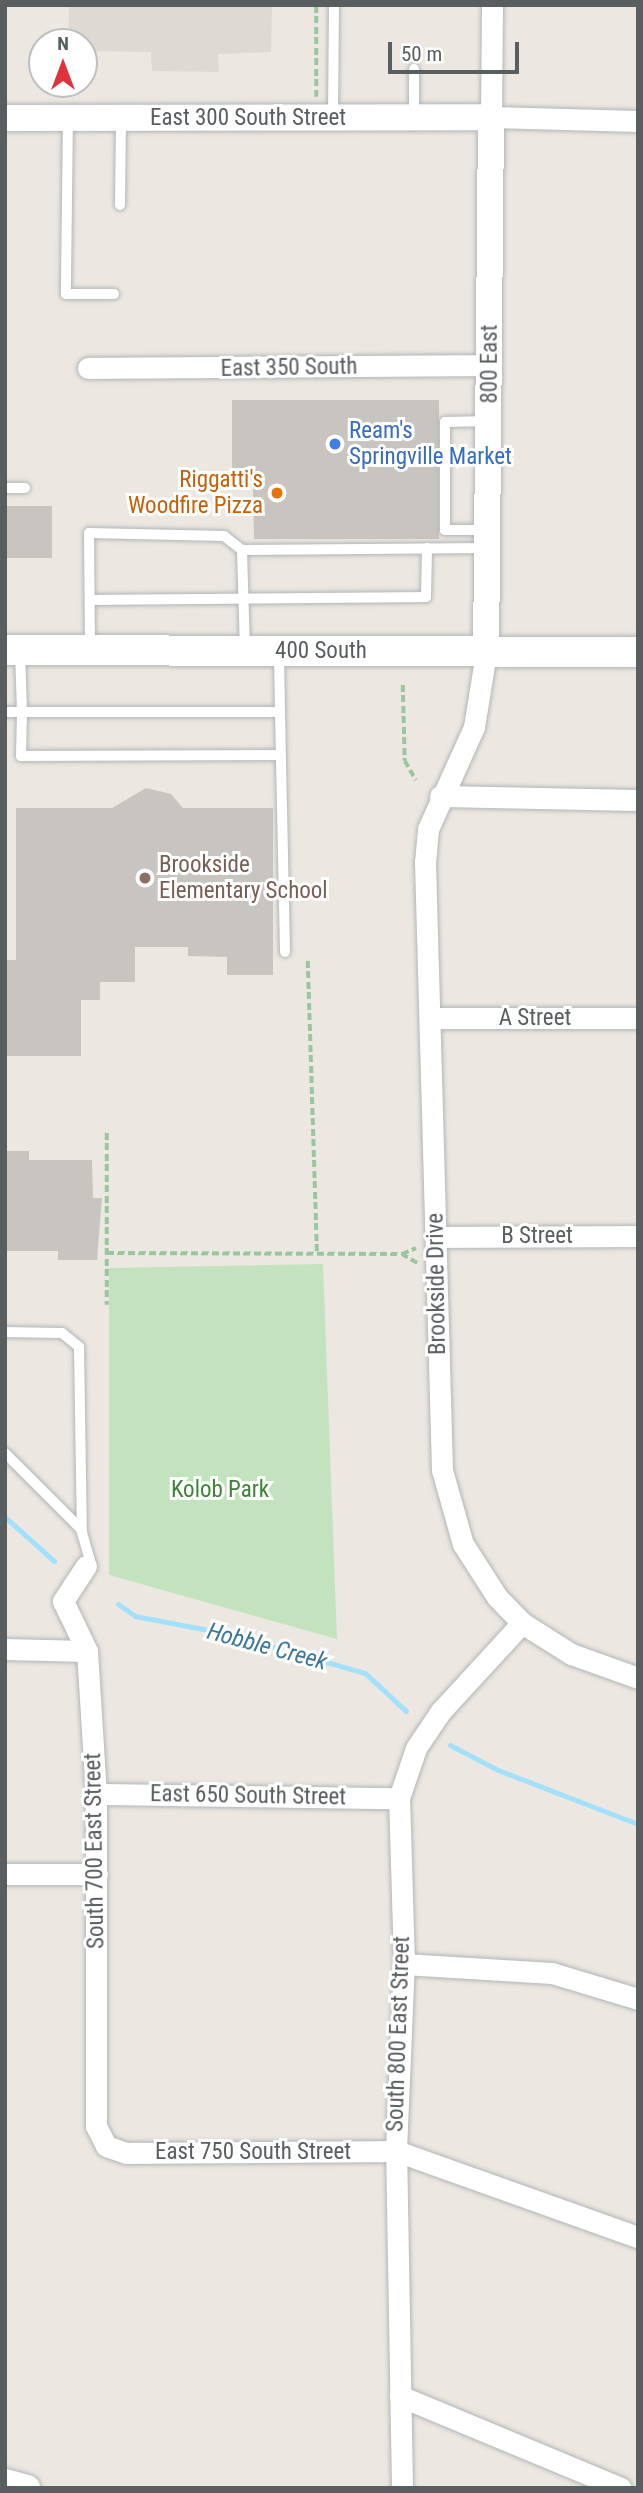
<!DOCTYPE html>
<html>
<head>
<meta charset="utf-8">
<style>
  body { margin:0 }
  #map { position:relative; width:643px; height:2493px; overflow:hidden; background:#ece8e1; font-family:"Roboto Condensed",sans-serif }
  div>[style] { position:absolute }
  [style*='--x'] { left:calc(var(--x)*1px); top:calc(var(--y)*1px); width:calc(var(--w)*1px); rotate:calc(var(--a)*1deg) }
  .education>* { inset:0; background:#ded9d2 }
  .green>* { inset:0; background:#c3e3be }
  .stream>* { height:5px; margin:-2.5px; padding:0 2.5px; transform-origin:2.5px; border-radius:2.5px; background:#a2e0fb }
  .building>* { inset:0; background:#c8c5c0 }
  .path>* { height:3.5px; margin-top:-1.75px; transform-origin:0; background:repeating-linear-gradient(90deg,#99c69f 0 7px,transparent 0 10.5px) }
  .roads { filter:drop-shadow(0 0 2px #b2b5b8) drop-shadow(0 0 2px #b2b5b8) }
  .service>* { height:10px; margin:-5px; padding:0 5px; transform-origin:5px; border-radius:5px; background:#fff }
  .minor>* { height:21px; margin:-10.5px; padding:0 10.5px; transform-origin:10.5px; border-radius:10.5px; background:#fff }
  .tertiary>* { height:26px; margin:-13px; padding:0 13px; transform-origin:13px; border-radius:13px; background:#fff }
  .secondary>* { height:30px; margin:-15px; padding:0 15px; transform-origin:15px; border-radius:15px; background:#fff }
  .dots>* { width:19px; height:19px; translate:-50% -50%; box-sizing:border-box; border:4px solid #fff; border-radius:50% }
  span { translate:-50% -50%; white-space:nowrap; text-align:center; line-height:1.15; -webkit-text-stroke:6px #fff; paint-order:stroke }
  .street-label { font-size:23px; color:#595e61 }
  .shop-label { font-size:23px; color:#366cbe }
  .left { translate:0 -50%; text-align:left }
  .food-label { font-size:23px; color:#c56008 }
  .right { translate:-100% -50%; text-align:right }
  .education-label { font-size:23px; color:#785e54 }
  .park-label { font-size:23px; color:#3e8238 }
  .water-label { font-size:24px; color:#3b779b; font-style:italic }
  .frame { position:absolute; inset:0; border:7px solid #595e61; pointer-events:none }
  .north { position:absolute; left:28px; top:28px; width:70px; height:70px; box-sizing:border-box; background:#fff; border:2px solid #bdbfc0; border-radius:50%; rotate:0deg; font-size:19px; font-weight:700; line-height:28px; text-align:center; color:#595e61 }
  .north::after { content:''; display:block; margin:auto; width:24px; height:32px; background:#e1323c; clip-path:polygon(50% 0,100% 100%,50% 72%,0 100%) }
  .scale { position:absolute; left:388px; top:42px; width:131px; height:32px; box-sizing:border-box; border:4px solid #595e61; border-top:0; padding-left:9px; font-size:21px; line-height:24px; white-space:nowrap; color:#595e61; -webkit-text-stroke:5px #fff; paint-order:stroke }
</style>
</head>
<body>
<div id="map">
  <div class="education">
    <i style="clip-path:polygon(69px 5px,272px 5px,271px 52px,218px 54px,219px 72px,152px 71px,151px 52px,84px 51px,84px 42px,68px 42px)"></i>
  </div>
  <div class="green">
    <i style="clip-path:polygon(323px 1264px,337px 1639px,109px 1575px,109px 1268px)"></i>
  </div>
  <div class="stream">
    <i style="--x:5;--y:1517;--w:66;--a:41.9"></i>
    <i style="--x:118;--y:1604;--w:21;--a:35"></i>
    <i style="--x:135;--y:1616;--w:96;--a:10.8"></i>
    <i style="--x:229;--y:1634;--w:141;--a:16"></i>
    <i style="--x:365;--y:1673;--w:56;--a:42.8"></i>
    <i style="--x:450;--y:1745;--w:54;--a:27.5"></i>
    <i style="--x:498;--y:1770;--w:150;--a:21.1"></i>
  </div>
  <div class="building">
    <i style="clip-path:polygon(232px 400px,439px 400px,439px 539px,254px 539px,253px 487px,232px 487px)"></i>
    <i style="clip-path:polygon(5px 506px,52px 506px,52px 558px,5px 558px)"></i>
    <i style="clip-path:polygon(146px 788px,171px 794px,183px 808px,273px 808px,273px 975px,227px 975px,227px 957px,188px 956px,188px 947px,135px 947px,135px 982px,100px 982px,100px 1000px,81px 1000px,81px 1056px,5px 1056px,5px 960px,16px 960px,16px 808px,112px 808px)"></i>
    <i style="clip-path:polygon(5px 1151px,29px 1151px,29px 1160px,92px 1160px,93px 1198px,102px 1198px,97px 1260px,58px 1260px,58px 1251px,5px 1251px)"></i>
  </div>
  <div class="path">
    <i style="--x:316;--y:97;--w:92;--a:-90"></i>
    <i style="--x:403;--y:685;--w:76;--a:88.5"></i>
    <i style="--x:405;--y:761;--w:22;--a:60"></i>
    <i style="--x:308;--y:961;--w:293;--a:88.2"></i>
    <i style="--x:107;--y:1133;--w:172;--a:90"></i>
    <i style="--x:107;--y:1253;--w:295;--a:0.2"></i>
    <i style="--x:402;--y:1254;--w:15;--a:-23"></i>
    <i style="--x:402;--y:1254;--w:20;--a:30"></i>
  </div>
  <div class="roads">
    <div class="service">
      <i style="--x:414;--y:117;--w:48;--a:-90"></i>
      <i style="--x:68;--y:118;--w:176;--a:90.7"></i>
      <i style="--x:66;--y:294;--w:48;--a:0"></i>
      <i style="--x:333;--y:118;--w:113;--a:-89.5"></i>
      <i style="--x:120;--y:205;--w:87;--a:-89.3"></i>
      <i style="--x:5;--y:488;--w:20;--a:0"></i>
      <i style="--x:485;--y:530;--w:40;--a:180"></i>
      <i style="--x:445;--y:530;--w:108;--a:-90"></i>
      <i style="--x:445;--y:422;--w:43;--a:-1.3"></i>
      <i style="--x:242;--y:550;--w:99;--a:88.3"></i>
      <i style="--x:90;--y:600;--w:336;--a:-0.5"></i>
      <i style="--x:426;--y:597;--w:49;--a:-88.8"></i>
      <i style="--x:90;--y:648;--w:115;--a:-90.5"></i>
      <i style="--x:89;--y:533;--w:135;--a:1.3"></i>
      <i style="--x:224;--y:536;--w:23;--a:38"></i>
      <i style="--x:242;--y:550;--w:243;--a:-0.5"></i>
      <i style="--x:5;--y:712;--w:17;--a:0"></i>
      <i style="--x:22;--y:712;--w:60;--a:-91.9"></i>
      <i style="--x:280;--y:712;--w:240;--a:88.8"></i>
      <i style="--x:279;--y:755;--w:258;--a:179.8"></i>
      <i style="--x:21;--y:756;--w:44;--a:-88.7"></i>
      <i style="--x:22;--y:712;--w:258;--a:0"></i>
      <i style="--x:280;--y:712;--w:58;--a:-91"></i>
      <i style="--x:5;--y:1332;--w:57;--a:1"></i>
      <i style="--x:62;--y:1333;--w:22;--a:39"></i>
      <i style="--x:79;--y:1347;--w:185;--a:89.1"></i>
      <i style="--x:5;--y:1453;--w:107;--a:45"></i>
      <i style="--x:81;--y:1529;--w:32;--a:74"></i>
      <i style="--x:90;--y:1560;--w:7;--a:124"></i>
    </div>
    <div class="minor">
      <i style="--x:492;--y:5;--w:112;--a:90.5"></i>
      <i style="--x:491;--y:117;--w:147;--a:1.6"></i>
      <i style="--x:88;--y:368;--w:402;--a:-0.4"></i>
      <i style="--x:486;--y:653;--w:75;--a:99.2"></i>
      <i style="--x:474;--y:727;--w:112;--a:114.3"></i>
      <i style="--x:428;--y:829;--w:33;--a:95"></i>
      <i style="--x:425;--y:862;--w:608;--a:88.4"></i>
      <i style="--x:442;--y:1470;--w:77;--a:74.2"></i>
      <i style="--x:463;--y:1544;--w:63;--a:57.3"></i>
      <i style="--x:497;--y:1597;--w:36;--a:46"></i>
      <i style="--x:522;--y:1623;--w:58;--a:32.3"></i>
      <i style="--x:571;--y:1654;--w:71;--a:19.7"></i>
      <i style="--x:440;--y:796;--w:198;--a:1.2"></i>
      <i style="--x:431;--y:1018;--w:207;--a:0"></i>
      <i style="--x:435;--y:1237;--w:203;--a:-0.3"></i>
      <i style="--x:86;--y:1566;--w:42;--a:123.3"></i>
      <i style="--x:63;--y:1601;--w:55;--a:64.4"></i>
      <i style="--x:87;--y:1651;--w:143;--a:86.4"></i>
      <i style="--x:96;--y:1794;--w:332;--a:90"></i>
      <i style="--x:96;--y:2126;--w:22;--a:63"></i>
      <i style="--x:106;--y:2146;--w:21;--a:19"></i>
      <i style="--x:126;--y:2153;--w:270;--a:-0.4"></i>
      <i style="--x:396;--y:2151;--w:257;--a:19.6"></i>
      <i style="--x:5;--y:1649;--w:82;--a:1.4"></i>
      <i style="--x:96;--y:1794;--w:303;--a:0.8"></i>
      <i style="--x:5;--y:1874;--w:92;--a:0"></i>
      <i style="--x:404;--y:1964;--w:148;--a:3.5"></i>
      <i style="--x:552;--y:1973;--w:90;--a:16.8"></i>
      <i style="--x:400;--y:2396;--w:239;--a:22.6"></i>
      <i style="--x:402;--y:2488;--w:337;--a:-91"></i>
      <i style="--x:396;--y:2151;--w:187;--a:-87.6"></i>
      <i style="--x:404;--y:1964;--w:166;--a:-91.7"></i>
      <i style="--x:399;--y:1798;--w:53;--a:-71.2"></i>
      <i style="--x:416;--y:1748;--w:45;--a:-56"></i>
      <i style="--x:441;--y:1711;--w:120;--a:-47.4"></i>
    </div>
    <div class="tertiary">
      <i style="--x:5;--y:118;--w:486;--a:-0.1"></i>
      <i style="--x:491;--y:117;--w:536;--a:90.53"></i>
      <i style="--x:5;--y:2482;--w:23;--a:15"></i>
    </div>
    <div class="secondary">
      <i style="--x:5;--y:650;--w:633;--a:0.18"></i>
    </div>
  </div>
  <div class="dots">
    <i style="left:335px;top:444px;background:#3f7fe0"></i>
    <i style="left:277px;top:493px;background:#e8710a"></i>
    <i style="left:145px;top:878px;background:#8d6e63"></i>
  </div>
  <div class="street-label">
    <span style="left:248px;top:118px">East 300 South Street</span>
    <span style="left:490px;top:364px;rotate:-90deg">800 East</span>
    <span style="left:289px;top:368px;rotate:-1deg">East 350 South</span>
    <span style="left:321px;top:651px">400 South</span>
    <span style="left:535px;top:1018px">A Street</span>
    <span style="left:537px;top:1236px">B Street</span>
    <span style="left:437px;top:1284px;rotate:-91deg">Brookside Drive</span>
    <span style="left:248px;top:1796px;rotate:1deg">East 650 South Street</span>
    <span style="left:95px;top:1851px;rotate:-91deg">South 700 East Street</span>
    <span style="left:399px;top:2034px;rotate:-88deg">South 800 East Street</span>
    <span style="left:253px;top:2152px">East 750 South Street</span>
  </div>
  <div class="shop-label">
    <span class="left" style="left:349px;top:444px">Ream's<br>Springville Market</span>
  </div>
  <div class="food-label">
    <span class="right" style="left:263px;top:493px">Riggatti's<br>Woodfire Pizza</span>
  </div>
  <div class="education-label">
    <span class="left" style="left:159px;top:878px">Brookside<br>Elementary School</span>
  </div>
  <div class="park-label">
    <span style="left:220px;top:1490px">Kolob Park</span>
  </div>
  <div class="water-label">
    <span style="left:267px;top:1647px;rotate:15deg">Hobble Creek</span>
  </div>
  <div class="frame"></div>
  <div class="north">N</div>
  <div class="scale">50 m</div>
</div>
</body>
</html>
